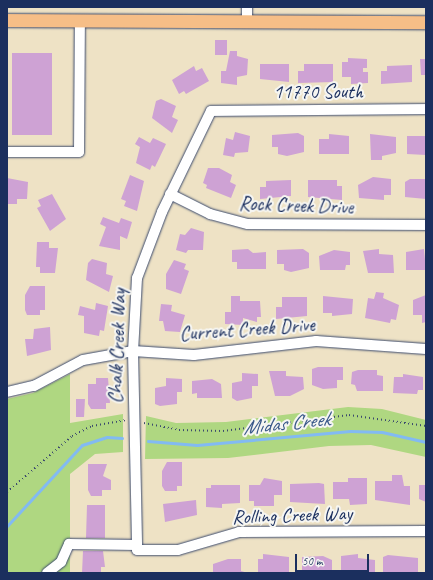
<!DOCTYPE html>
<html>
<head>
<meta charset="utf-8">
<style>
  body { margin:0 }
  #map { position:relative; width:433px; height:580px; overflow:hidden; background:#eee2c5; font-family:Caveat,sans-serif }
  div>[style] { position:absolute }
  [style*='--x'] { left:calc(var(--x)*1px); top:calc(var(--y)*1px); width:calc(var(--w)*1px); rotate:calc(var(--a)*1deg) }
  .green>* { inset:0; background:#afd781 }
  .stream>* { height:3px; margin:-1.5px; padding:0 1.5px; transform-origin:1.5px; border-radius:1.5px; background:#82baf2 }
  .building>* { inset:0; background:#cea2d4 }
  .path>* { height:2px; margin-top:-1px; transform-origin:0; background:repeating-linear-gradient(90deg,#3b4a6d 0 1px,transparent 0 4px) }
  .roads { filter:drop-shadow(0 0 1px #3b4a6d) drop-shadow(0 0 1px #3b4a6d) }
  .minor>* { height:10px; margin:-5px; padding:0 5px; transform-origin:5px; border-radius:5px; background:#fff }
  .major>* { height:13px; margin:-6.5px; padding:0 6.5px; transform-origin:6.5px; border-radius:6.5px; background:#f6be87 }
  span { translate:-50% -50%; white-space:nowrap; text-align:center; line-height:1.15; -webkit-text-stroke:4px #f6f6f2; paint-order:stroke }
  .street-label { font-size:20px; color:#1b2f5e }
  .water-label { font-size:21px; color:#3a598a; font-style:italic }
  .frame { position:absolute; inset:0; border:8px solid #1b2f5e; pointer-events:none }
  .scale { position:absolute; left:295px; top:554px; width:74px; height:18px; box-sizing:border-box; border:2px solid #1b2f5e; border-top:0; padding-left:5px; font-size:12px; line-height:14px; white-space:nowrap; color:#1b2f5e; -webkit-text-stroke:3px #f6f6f2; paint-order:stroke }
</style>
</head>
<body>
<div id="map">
  <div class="green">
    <i style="clip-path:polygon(70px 374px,70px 423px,123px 414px,123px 452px,95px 454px,70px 474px,70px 573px,7px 573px,7px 399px,33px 393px)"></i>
    <i style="clip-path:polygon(348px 407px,382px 409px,426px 420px,426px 457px,371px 445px,329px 446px,228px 458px,145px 459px,146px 416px,176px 423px,226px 422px)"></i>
  </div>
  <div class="stream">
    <i style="--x:148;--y:441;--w:49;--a:4.7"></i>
    <i style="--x:197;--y:445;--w:154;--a:-5.2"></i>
    <i style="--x:350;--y:431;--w:32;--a:2"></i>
    <i style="--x:382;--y:432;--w:45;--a:12.8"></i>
    <i style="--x:7;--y:526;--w:110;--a:-47.2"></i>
    <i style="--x:82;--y:445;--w:26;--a:-18"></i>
    <i style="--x:107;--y:437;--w:15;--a:4"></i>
  </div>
  <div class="building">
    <i style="clip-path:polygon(215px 40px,227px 40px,227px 55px,215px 55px)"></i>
    <i style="clip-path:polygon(230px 51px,237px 51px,237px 56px,248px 59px,247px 75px,237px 77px,237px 85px,221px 83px,221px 71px,226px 71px)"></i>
    <i style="clip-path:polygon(12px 53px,52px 53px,52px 135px,12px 135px)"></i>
    <i style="clip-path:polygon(348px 58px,367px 59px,367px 68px,363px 68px,363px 72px,368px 72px,368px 83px,351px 84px,351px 77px,342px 77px,342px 62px,348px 62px)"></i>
    <i style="clip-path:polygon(420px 59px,426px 59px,426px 75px,421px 75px)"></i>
    <i style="clip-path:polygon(260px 64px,289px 64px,289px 82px,260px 79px)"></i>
    <i style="clip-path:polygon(304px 64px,333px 64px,333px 82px,298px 83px,298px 71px,304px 71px)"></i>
    <i style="clip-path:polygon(412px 65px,412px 82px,381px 84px,381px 71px,387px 71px,387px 66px)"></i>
    <i style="clip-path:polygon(194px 66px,196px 71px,202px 68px,209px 81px,186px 94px,184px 91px,179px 94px,172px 80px)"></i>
    <i style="clip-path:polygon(161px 99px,176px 106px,172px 117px,178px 120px,172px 133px,152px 118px,156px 101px)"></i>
    <i style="clip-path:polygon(235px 132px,250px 136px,248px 152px,235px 153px,234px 157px,223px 155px,226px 138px,233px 140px)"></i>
    <i style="clip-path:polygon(298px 133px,304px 136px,304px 152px,287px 156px,278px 154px,278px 147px,272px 147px,272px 135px)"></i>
    <i style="clip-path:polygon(329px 134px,349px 136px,349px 154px,319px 154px,319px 139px,329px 139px)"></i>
    <i style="clip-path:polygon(370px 134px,396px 137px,396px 153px,382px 156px,382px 160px,371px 160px)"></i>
    <i style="clip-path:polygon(407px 136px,426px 136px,426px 155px,407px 154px)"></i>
    <i style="clip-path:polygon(139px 137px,150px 143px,153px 138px,166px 144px,155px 167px,152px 165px,150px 170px,136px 163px,140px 147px,135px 144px)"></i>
    <i style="clip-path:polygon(208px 168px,219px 168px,232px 175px,230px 182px,236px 185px,231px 198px,206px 188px,207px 185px,203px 183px)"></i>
    <i style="clip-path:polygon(130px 175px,144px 181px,137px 211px,124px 206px,126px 201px,121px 199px)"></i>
    <i style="clip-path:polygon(373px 177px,391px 179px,391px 195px,384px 195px,384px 200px,359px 198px,358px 185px)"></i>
    <i style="clip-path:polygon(7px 178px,28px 182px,27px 199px,17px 199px,17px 204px,7px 204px)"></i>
    <i style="clip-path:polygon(410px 179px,426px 179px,426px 199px,405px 197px,405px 182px)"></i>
    <i style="clip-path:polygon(291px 180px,291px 196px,260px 199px,260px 187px,266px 187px,266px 181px)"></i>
    <i style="clip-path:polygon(308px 180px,337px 180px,337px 186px,342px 186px,342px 200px,308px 197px)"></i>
    <i style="clip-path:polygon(52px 194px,66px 219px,50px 231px,37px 208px,41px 206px,38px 200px)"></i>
    <i style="clip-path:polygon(103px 217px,119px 223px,121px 218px,132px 222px,127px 239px,120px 236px,120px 250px,99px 246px,106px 227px,100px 224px)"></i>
    <i style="clip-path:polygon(191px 228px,204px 232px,203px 250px,188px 250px,186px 253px,176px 250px,180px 234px,185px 235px)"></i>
    <i style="clip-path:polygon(37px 242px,49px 242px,49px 248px,58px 248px,55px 273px,40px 273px,40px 267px,36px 267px)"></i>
    <i style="clip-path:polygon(248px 249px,253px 253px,266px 252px,266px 269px,237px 269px,237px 262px,232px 262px,232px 250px)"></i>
    <i style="clip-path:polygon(303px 249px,309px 253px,309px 268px,291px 272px,284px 270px,284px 264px,277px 264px,277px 250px)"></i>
    <i style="clip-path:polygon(379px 249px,379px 254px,393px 255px,394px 273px,368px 273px,363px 251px)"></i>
    <i style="clip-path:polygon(424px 249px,426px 270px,406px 270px,406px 252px)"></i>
    <i style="clip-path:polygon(334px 250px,350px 252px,350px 265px,346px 265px,345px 270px,320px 270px,319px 256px)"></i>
    <i style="clip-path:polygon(92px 259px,107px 263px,106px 274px,113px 276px,109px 292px,86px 280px,88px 263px)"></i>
    <i style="clip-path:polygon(174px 260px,186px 264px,184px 269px,189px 271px,181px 294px,166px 289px,166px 274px)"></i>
    <i style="clip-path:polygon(30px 286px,45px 286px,45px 310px,40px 310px,40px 315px,27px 315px,25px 310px,25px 295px)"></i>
    <i style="clip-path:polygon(376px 292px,384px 293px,383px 298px,399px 305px,396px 320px,391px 319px,390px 323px,365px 318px,368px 298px,374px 299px)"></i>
    <i style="clip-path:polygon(426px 295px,426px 322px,422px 323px,422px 315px,413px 315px,413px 300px)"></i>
    <i style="clip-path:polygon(231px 296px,240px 296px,240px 301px,260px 301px,261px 317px,257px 317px,257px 322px,243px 318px,243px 325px,225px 324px,225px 312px,231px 312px)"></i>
    <i style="clip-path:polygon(323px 296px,353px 299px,352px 314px,332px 316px,332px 313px,323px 313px)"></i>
    <i style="clip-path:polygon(282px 297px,307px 297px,307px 316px,276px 319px,276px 307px,282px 307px)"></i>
    <i style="clip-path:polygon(96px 303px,108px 306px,104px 331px,100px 330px,99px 336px,84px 333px,84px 316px,78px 315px,80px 306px,95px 310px)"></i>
    <i style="clip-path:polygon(161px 304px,172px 305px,171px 311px,185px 315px,180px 332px,165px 331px,163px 321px,159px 321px)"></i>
    <i style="clip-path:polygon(50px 327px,51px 350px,27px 356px,25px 339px,33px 339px,34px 329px)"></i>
    <i style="clip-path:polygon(318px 367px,343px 367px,343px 380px,337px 380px,337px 388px,323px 389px,312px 385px,312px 369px)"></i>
    <i style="clip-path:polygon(358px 370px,377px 370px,377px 375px,383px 376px,383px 391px,357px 391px,355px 385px,351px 384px,352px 372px)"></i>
    <i style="clip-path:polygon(269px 371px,286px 371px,286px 376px,303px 377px,304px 389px,290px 396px,275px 396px)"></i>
    <i style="clip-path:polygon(242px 373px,258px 374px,258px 386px,252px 386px,252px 398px,237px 401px,232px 398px,232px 383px,242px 381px)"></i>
    <i style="clip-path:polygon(403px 374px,423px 377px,423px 390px,418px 390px,417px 394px,393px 393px,394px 377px,403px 377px)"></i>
    <i style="clip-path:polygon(96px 378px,108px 378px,110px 403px,106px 403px,106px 409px,91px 409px,88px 404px,88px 384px,96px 384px)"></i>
    <i style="clip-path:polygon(166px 378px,182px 379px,182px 392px,177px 392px,177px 404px,160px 406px,155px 404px,155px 388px,166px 386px)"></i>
    <i style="clip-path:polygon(212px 379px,221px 384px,222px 398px,197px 398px,197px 393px,192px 394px,192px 381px)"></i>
    <i style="clip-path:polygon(76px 399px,85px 399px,84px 417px,76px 417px)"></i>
    <i style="clip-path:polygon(167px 462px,182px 462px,182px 486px,177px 486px,177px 491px,165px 491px,162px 486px,162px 471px)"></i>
    <i style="clip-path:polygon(88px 464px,107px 464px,103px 476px,111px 480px,111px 490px,102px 490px,102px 496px,91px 496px,88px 490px)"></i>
    <i style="clip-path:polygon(392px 475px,402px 475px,404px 486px,410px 486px,410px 505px,375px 500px,375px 481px,392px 481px)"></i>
    <i style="clip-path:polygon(264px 478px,282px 481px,282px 495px,274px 495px,274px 506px,254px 506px,254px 501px,249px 501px,249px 485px,260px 485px)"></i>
    <i style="clip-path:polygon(348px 478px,367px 478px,367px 504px,350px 505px,349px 499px,333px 499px,333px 482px,348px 482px)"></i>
    <i style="clip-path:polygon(319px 483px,324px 484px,325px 504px,290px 502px,290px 484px)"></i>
    <i style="clip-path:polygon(211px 485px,240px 485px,240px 503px,222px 504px,222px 508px,206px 507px,206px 488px,211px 488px)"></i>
    <i style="clip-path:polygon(419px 485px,426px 485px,426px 502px,419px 499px)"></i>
    <i style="clip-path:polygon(196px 500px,197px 515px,165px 522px,163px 504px)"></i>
    <i style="clip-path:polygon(87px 505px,105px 505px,105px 538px,86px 538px)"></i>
    <i style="clip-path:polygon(83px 551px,103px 551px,105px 567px,101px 567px,101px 573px,82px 573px)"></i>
    <i style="clip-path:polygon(263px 554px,289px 557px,289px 573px,258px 573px,258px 559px,263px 559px)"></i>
    <i style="clip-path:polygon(358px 554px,358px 558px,375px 560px,375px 573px,341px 572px,341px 556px)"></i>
    <i style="clip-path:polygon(388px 555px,418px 558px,418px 573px,383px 573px,383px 557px)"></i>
    <i style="clip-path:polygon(323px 556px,332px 560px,332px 573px,302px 570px,302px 557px)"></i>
    <i style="clip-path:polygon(228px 559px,241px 559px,241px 571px,248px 573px,213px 573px,213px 564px)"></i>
  </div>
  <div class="path">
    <i style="--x:144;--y:423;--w:36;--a:11"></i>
    <i style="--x:179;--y:430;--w:44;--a:1.3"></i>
    <i style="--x:223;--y:431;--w:127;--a:-7.2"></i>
    <i style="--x:349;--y:415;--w:78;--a:8.1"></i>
    <i style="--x:7;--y:492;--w:86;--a:-40.7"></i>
    <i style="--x:72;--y:436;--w:22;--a:-27"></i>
    <i style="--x:92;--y:426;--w:35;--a:-10"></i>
  </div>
  <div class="roads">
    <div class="minor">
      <i style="--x:247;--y:7;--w:15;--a:90"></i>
      <i style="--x:426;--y:109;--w:215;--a:179.5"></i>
      <i style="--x:211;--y:111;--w:112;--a:115.9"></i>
      <i style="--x:162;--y:212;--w:71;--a:110.7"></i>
      <i style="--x:137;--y:278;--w:73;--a:93.1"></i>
      <i style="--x:133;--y:351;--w:199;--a:88.8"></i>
      <i style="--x:137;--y:550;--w:41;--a:0"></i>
      <i style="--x:178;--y:550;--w:64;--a:-16.4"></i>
      <i style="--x:239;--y:532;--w:187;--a:-0.3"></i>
      <i style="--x:7;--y:152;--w:72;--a:0"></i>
      <i style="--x:79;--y:152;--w:132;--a:-89.6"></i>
      <i style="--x:170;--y:194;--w:45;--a:26.6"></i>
      <i style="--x:210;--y:214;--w:39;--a:15"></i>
      <i style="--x:248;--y:224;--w:178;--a:0.3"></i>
      <i style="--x:7;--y:392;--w:28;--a:-13"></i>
      <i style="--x:34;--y:386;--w:55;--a:-28"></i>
      <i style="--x:83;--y:360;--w:51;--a:-10.2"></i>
      <i style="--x:133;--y:351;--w:61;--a:3.8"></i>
      <i style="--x:194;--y:355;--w:123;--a:-6.5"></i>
      <i style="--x:316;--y:341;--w:110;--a:4.2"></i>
      <i style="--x:47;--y:573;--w:18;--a:-38"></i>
      <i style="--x:61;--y:562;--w:20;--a:-66"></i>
      <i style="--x:69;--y:544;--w:68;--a:0.8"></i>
    </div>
    <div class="major">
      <i style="--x:7;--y:20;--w:419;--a:0.3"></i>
    </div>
  </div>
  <div class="street-label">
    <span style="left:318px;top:91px">11770 South</span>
    <span style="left:296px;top:205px;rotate:2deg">Rock Creek Drive</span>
    <span style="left:247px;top:329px;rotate:-4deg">Current Creek Drive</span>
    <span style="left:117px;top:346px;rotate:-88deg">Chalk Creek Way</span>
    <span style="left:292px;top:515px;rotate:-2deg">Rolling Creek Way</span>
  </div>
  <div class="water-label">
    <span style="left:286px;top:423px;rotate:-6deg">Midas Creek</span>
  </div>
  <div class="frame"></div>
  <div class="scale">50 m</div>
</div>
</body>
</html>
